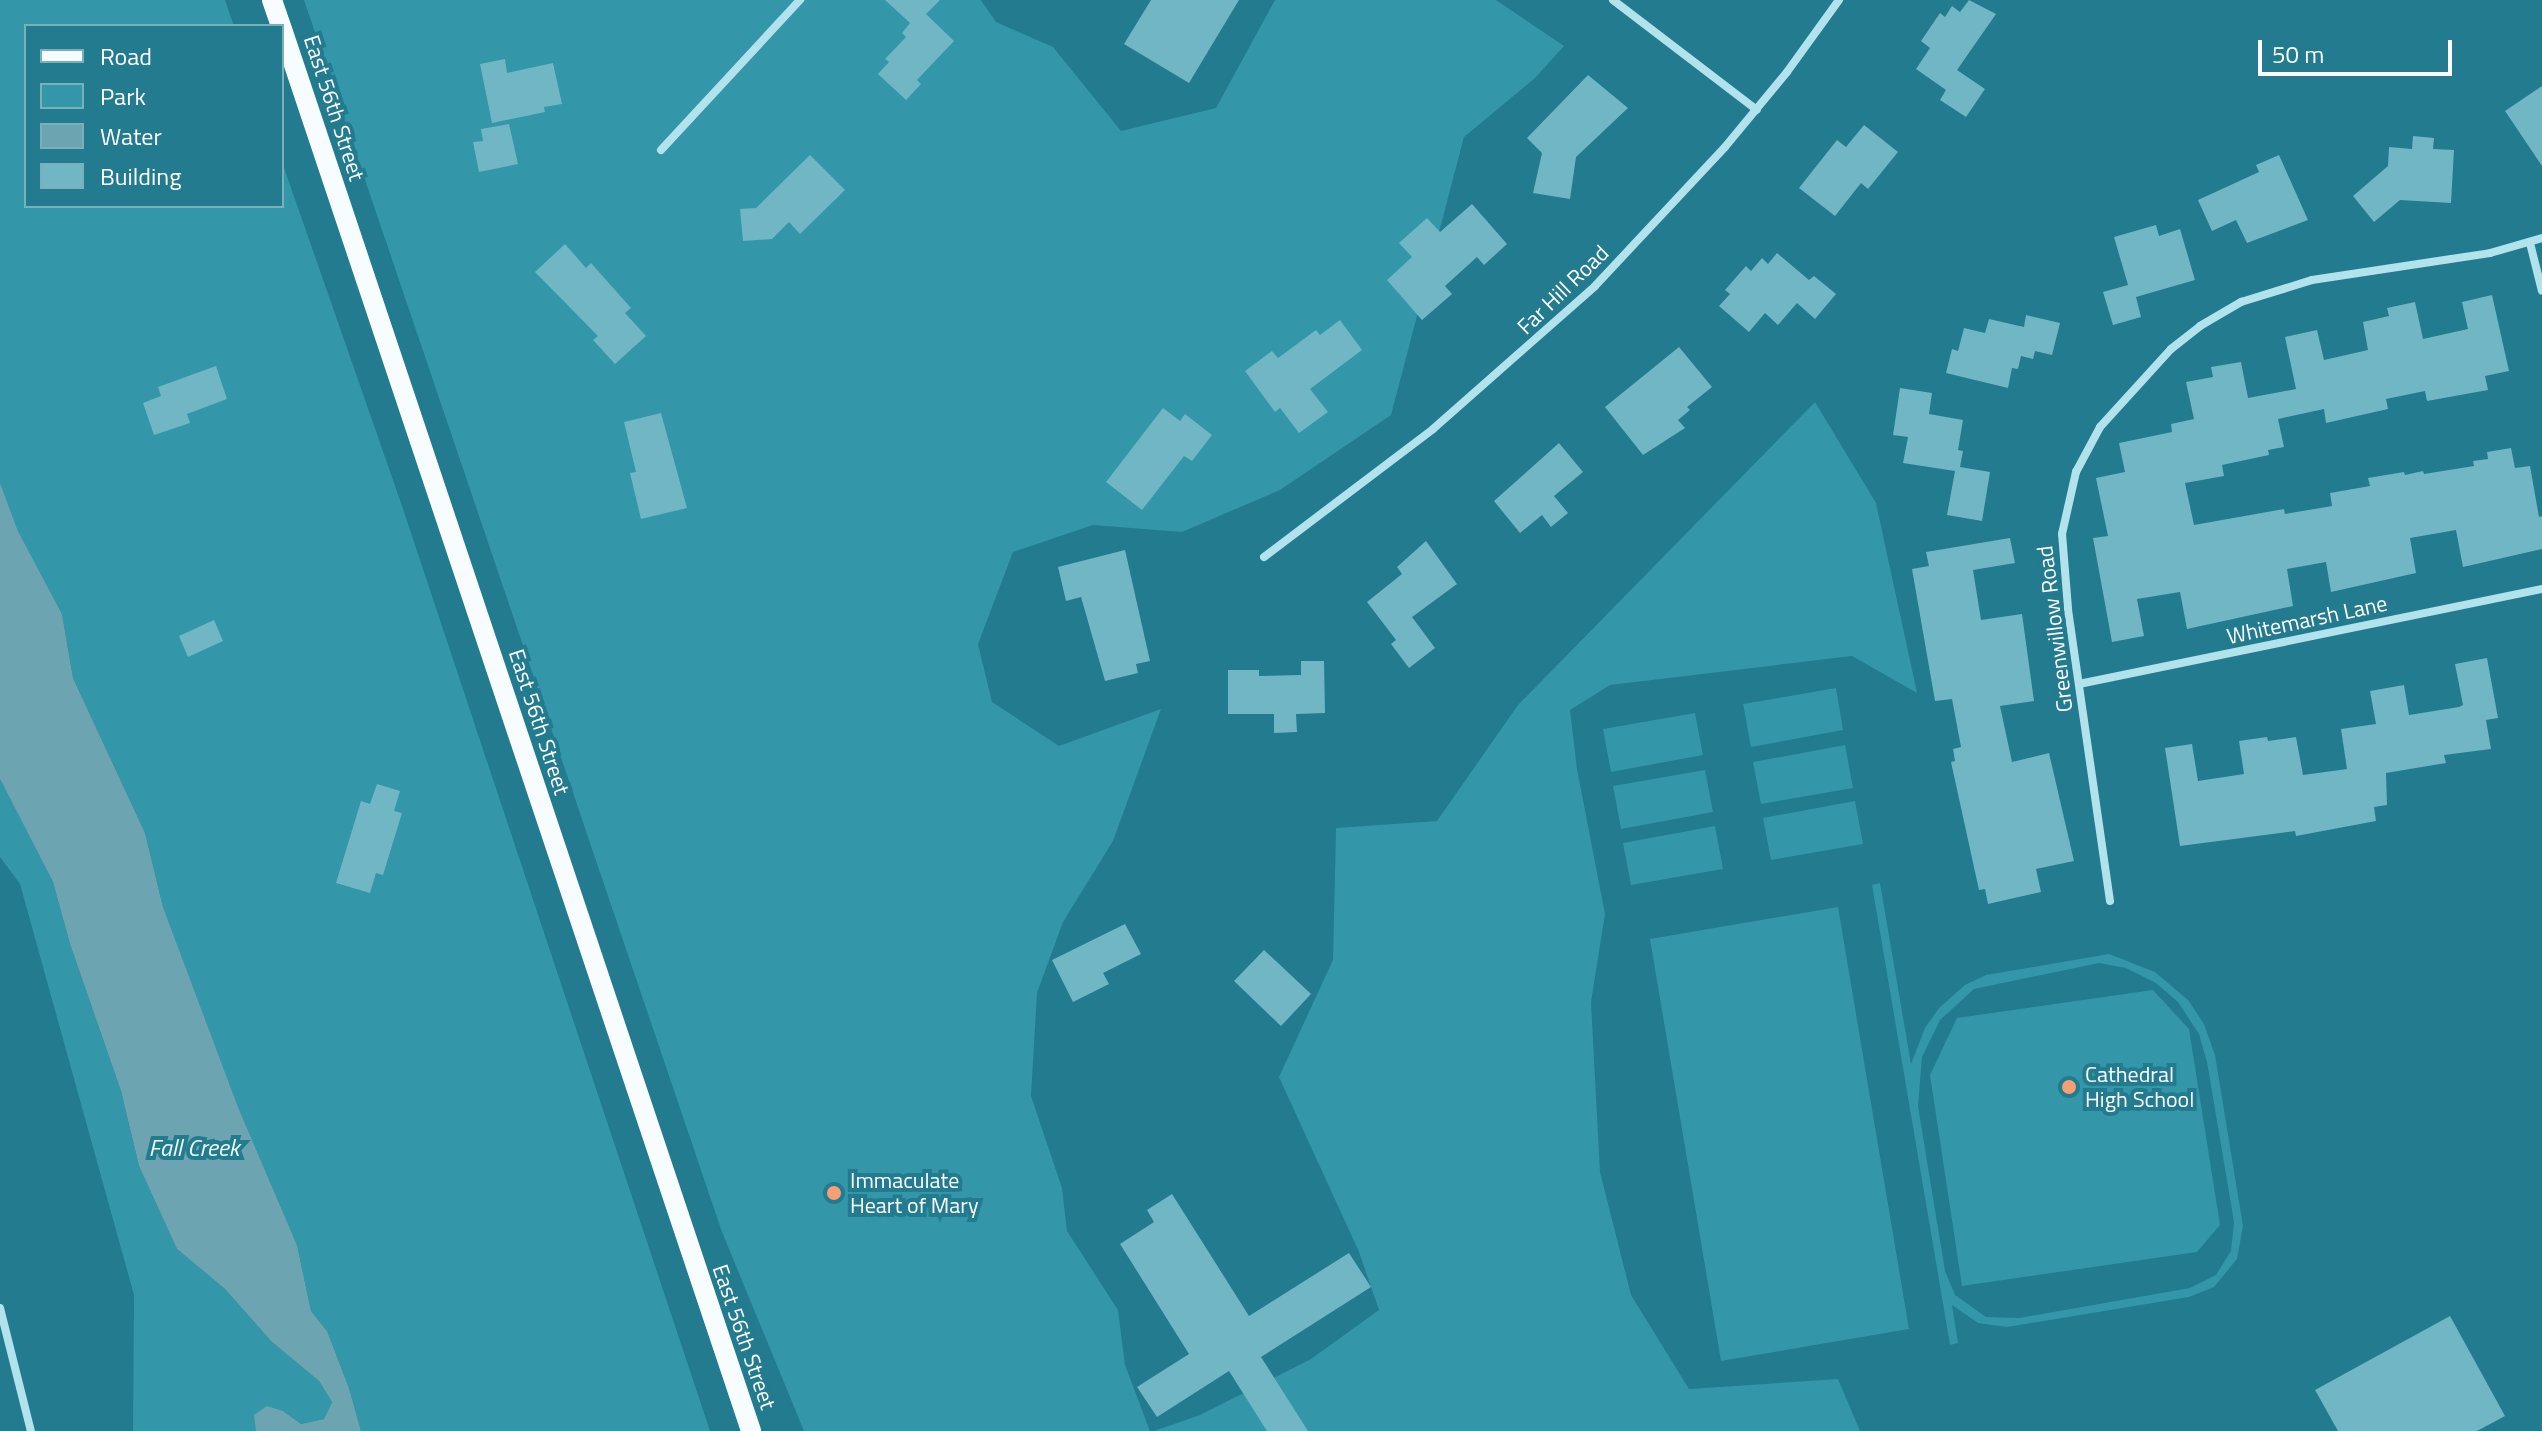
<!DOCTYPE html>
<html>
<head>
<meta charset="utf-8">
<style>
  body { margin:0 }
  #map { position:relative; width:2542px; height:1431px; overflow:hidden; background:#227b8e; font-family:"Titillium Web",sans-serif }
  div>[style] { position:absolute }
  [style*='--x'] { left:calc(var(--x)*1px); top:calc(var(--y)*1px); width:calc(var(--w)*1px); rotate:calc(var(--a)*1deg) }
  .green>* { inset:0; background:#3396a9 }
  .water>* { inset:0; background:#6ca4b1 }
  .building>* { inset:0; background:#70b6c4 }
  .street>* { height:8px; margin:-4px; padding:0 4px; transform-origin:4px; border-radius:4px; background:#b2e2ec }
  .primary>* { height:20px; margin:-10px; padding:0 10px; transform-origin:10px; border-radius:10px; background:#f7fdff }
  .dots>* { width:22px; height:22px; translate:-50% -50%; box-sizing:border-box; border:4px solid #227b8e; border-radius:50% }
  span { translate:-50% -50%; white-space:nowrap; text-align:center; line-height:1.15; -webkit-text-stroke:8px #227b8e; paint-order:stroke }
  .street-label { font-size:22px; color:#fff }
  .poi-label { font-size:22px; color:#fff }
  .left { translate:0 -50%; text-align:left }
  .water-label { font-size:24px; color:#ecf9fb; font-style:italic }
  .legend { position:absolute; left:24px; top:24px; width:260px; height:184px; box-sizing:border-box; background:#227b8e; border:2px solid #7ab0bb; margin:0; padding:10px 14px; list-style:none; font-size:24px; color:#fff }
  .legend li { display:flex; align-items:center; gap:16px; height:40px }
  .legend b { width:40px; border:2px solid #7ab0bb }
  .scale { position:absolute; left:2258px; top:40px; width:194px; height:36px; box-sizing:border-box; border:4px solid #fff; border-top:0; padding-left:10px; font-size:24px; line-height:28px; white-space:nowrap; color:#fff; -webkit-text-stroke:6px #227b8e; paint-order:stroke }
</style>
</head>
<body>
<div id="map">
  <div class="green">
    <i style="clip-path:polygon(0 0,225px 0,234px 26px,26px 26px,26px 206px,282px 206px,282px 162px,400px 500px,710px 1431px,361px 1431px,349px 1388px,327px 1331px,311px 1311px,297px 1245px,238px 1107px,163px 907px,145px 833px,73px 678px,62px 614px,18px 531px,0 483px)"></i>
    <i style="clip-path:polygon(304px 0,981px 0,996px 22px,1053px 47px,1121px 131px,1216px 108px,1275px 0,1496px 0,1564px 46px,1535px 78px,1464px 137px,1391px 415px,1280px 490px,1182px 532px,1093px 525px,1013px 552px,978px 644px,992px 702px,1059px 746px,1161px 709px,1113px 841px,1063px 922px,1037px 993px,1031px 1096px,1062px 1188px,1067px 1231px,1118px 1310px,1125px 1365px,1150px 1431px,804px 1431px,722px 1232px)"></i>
    <i style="clip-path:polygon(1815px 402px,1876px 503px,1917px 693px,1852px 656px,1610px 685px,1570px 710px,1577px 769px,1605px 914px,1591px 1002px,1600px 1172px,1631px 1295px,1689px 1389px,1838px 1379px,1860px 1431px,1154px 1431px,1200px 1415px,1311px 1359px,1379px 1310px,1359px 1252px,1279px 1077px,1333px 960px,1336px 828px,1437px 821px,1518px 705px)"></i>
    <i style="clip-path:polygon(1836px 688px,1843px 730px,1751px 747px,1743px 704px)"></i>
    <i style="clip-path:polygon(1695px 713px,1703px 755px,1611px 772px,1603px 729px)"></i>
    <i style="clip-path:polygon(1845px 745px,1853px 788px,1761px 804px,1753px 762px)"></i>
    <i style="clip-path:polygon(1705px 770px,1713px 812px,1621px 829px,1613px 786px)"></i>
    <i style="clip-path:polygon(0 779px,53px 882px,70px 944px,121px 1091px,139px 1166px,177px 1249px,225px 1289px,272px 1342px,319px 1381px,332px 1402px,324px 1419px,301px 1424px,283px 1411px,256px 1431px,133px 1431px,134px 1295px,20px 884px,0 857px)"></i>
    <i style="clip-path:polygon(1855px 801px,1863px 844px,1771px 860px,1763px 818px)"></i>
    <i style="clip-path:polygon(1715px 826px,1723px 869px,1631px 885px,1623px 843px)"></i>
    <i style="clip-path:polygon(evenodd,1880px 883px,1911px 1064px,1925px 1028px,1939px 1008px,1965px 985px,1986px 975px,2109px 954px,2155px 972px,2188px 1000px,2204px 1024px,2215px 1055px,2243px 1226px,2237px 1259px,2214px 1287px,2189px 1297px,2007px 1327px,1978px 1323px,1952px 1305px,1958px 1343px,1950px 1345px,1872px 885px,1880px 883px,2099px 963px,2126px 968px,2156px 983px,2178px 1002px,2199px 1034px,2207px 1062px,2234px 1222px,2231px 1251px,2216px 1275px,2190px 1288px,2019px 1318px,1986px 1317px,1955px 1295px,1945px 1271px,1918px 1106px,1922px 1057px,1940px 1020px,1974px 989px,2099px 963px)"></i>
    <i style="clip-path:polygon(1838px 907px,1909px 1329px,1721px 1361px,1650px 939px)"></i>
    <i style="clip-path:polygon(2153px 990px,2189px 1029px,2220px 1225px,2197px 1252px,1962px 1286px,1930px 1075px,1957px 1018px)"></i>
  </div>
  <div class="water">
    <i style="clip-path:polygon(0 483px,18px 531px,62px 614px,73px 678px,145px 833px,163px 907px,238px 1107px,297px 1245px,311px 1311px,327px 1331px,349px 1388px,361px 1431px,256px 1431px,254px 1415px,267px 1406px,283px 1411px,301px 1424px,324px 1419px,332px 1402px,319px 1381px,272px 1342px,225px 1289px,177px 1249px,139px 1166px,121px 1091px,70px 944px,53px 882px,0 779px)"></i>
  </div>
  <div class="building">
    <i style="clip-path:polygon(885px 0,940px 0,926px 14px,954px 41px,917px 80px,921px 84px,906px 100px,878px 74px,889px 62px,885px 59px,906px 37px,902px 33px,910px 23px)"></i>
    <i style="clip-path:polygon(1151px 0,1239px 0,1189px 83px,1124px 44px)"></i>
    <i style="clip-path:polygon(1969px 0,1996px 14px,1957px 70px,1985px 89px,1966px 117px,1940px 100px,1946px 90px,1916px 69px,1930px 48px,1921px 41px,1940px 13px,1945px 17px,1952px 6px,1960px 12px)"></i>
    <i style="clip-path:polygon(505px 59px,507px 73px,553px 63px,562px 104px,544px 107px,545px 112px,492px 123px,480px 64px)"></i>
    <i style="clip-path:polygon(1588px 75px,1628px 108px,1576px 157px,1570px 199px,1533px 193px,1542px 153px,1527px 138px)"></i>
    <i style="clip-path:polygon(2542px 86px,2542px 166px,2505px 111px)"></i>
    <i style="clip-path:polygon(509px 124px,518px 164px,479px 172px,473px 142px,483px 141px,481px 129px)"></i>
    <i style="clip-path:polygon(1864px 125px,1898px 152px,1868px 189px,1861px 183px,1835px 216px,1799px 188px,1837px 140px,1846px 147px)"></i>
    <i style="clip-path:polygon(2413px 136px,2434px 138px,2433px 149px,2454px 150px,2451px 203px,2400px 200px,2374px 222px,2353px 196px,2388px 166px,2389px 147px,2412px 149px)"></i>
    <i style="clip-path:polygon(810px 155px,845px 190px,800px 234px,789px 222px,772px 239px,743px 241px,740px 209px,756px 208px)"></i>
    <i style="clip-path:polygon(2279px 155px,2308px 220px,2247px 243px,2236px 220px,2212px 231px,2198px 200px,2259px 172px,2256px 165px)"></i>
    <i style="clip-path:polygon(1472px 204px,1507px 244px,1484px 265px,1477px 257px,1445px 286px,1452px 294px,1422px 320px,1387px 280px,1412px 257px,1399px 243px,1427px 218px,1440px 232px)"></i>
    <i style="clip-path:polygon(2156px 225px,2159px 236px,2180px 229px,2195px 280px,2136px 297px,2141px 317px,2113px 325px,2103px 292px,2128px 285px,2114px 237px)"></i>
    <i style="clip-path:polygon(565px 244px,586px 268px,591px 263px,631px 308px,625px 313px,646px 336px,615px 364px,593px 340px,598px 336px,535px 272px)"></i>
    <i style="clip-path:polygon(1777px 253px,1809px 280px,1814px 276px,1836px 294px,1815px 319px,1797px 303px,1778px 325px,1765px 313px,1749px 332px,1719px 306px,1730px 294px,1725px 290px,1746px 266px,1751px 271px,1762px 258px,1768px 264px)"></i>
    <i style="clip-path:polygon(2492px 295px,2509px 371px,2485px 376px,2488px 390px,2427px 401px,2425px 391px,2386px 399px,2388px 409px,2326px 423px,2324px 409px,2278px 419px,2284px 447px,2268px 450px,2269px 455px,2222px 465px,2224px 476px,2185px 483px,2194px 525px,2284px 509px,2285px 514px,2332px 506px,2330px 493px,2370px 486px,2368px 478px,2404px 472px,2405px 475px,2423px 471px,2424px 474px,2474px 466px,2473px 461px,2488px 459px,2487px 452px,2511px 448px,2515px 468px,2530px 466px,2539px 517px,2542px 516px,2542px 549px,2463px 567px,2456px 530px,2410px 538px,2416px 573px,2331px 592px,2326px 562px,2287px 569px,2293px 606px,2187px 629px,2180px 592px,2137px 599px,2144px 636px,2112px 642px,2093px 538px,2108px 536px,2096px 478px,2125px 472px,2119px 443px,2172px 432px,2171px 424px,2194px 419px,2186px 382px,2213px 377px,2211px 367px,2241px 362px,2248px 398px,2296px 389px,2285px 337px,2317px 330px,2324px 360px,2368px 350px,2363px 322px,2389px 316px,2387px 308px,2415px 302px,2423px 339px,2468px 329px,2462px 302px)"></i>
    <i style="clip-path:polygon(2026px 315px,2060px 323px,2052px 355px,2035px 351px,2033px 359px,2021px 356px,2018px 369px,2012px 368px,2008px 388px,1946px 373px,1952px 349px,1958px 351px,1964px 328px,1985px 333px,1989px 319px,2024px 327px)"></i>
    <i style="clip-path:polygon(1340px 320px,1362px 350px,1310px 389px,1328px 412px,1299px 433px,1280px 408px,1275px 412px,1245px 371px,1272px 351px,1278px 358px,1316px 330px,1320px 335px)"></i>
    <i style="clip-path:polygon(1679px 347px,1712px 387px,1687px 407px,1690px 410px,1678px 420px,1685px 428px,1643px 455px,1605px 407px)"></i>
    <i style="clip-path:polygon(216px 366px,227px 399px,187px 414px,190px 423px,154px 435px,143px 403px,161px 396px,158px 387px)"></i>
    <i style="clip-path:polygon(1900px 388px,1932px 393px,1929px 414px,1963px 420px,1958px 450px,1963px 451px,1960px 467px,1990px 472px,1982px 521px,1947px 515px,1955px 471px,1903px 463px,1908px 437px,1893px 435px)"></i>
    <i style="clip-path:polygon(1163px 408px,1180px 421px,1185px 414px,1212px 435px,1192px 461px,1184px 456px,1142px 510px,1106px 482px)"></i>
    <i style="clip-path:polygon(661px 413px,687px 508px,641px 519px,630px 473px,636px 472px,624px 422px)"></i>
    <i style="clip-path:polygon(1559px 443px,1583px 472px,1554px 496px,1568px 513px,1551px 527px,1542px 515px,1520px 533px,1494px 501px)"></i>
    <i style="clip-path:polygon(2010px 538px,2015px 563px,1973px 570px,1981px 620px,2022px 614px,2034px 701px,2000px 706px,2012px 762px,2049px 753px,2074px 861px,2036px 869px,2041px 892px,1988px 904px,1985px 889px,1979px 890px,1951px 762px,1955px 761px,1953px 749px,1961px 747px,1952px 699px,1935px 701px,1912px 569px,1929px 566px,1926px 552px)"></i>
    <i style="clip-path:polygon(1426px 541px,1457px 584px,1412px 617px,1435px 648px,1409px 668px,1391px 644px,1396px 640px,1367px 602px,1402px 574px,1397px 567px)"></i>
    <i style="clip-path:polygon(1125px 550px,1150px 661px,1136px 664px,1138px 673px,1105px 681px,1081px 597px,1066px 601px,1058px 567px)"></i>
    <i style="clip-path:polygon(214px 620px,223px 641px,188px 657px,179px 636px)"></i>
    <i style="clip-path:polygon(2487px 658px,2498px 718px,2486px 720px,2491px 749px,2444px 755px,2446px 763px,2386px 773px,2387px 805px,2374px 807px,2376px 821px,2296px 836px,2295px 831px,2180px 846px,2165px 748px,2192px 744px,2198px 781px,2244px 774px,2239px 741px,2267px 737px,2268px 741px,2296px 737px,2303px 775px,2347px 769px,2341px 729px,2376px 724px,2370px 691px,2404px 685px,2409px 715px,2459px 707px,2463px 705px,2455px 664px)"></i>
    <i style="clip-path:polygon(1301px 661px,1324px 661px,1325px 713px,1296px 714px,1297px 732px,1274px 733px,1274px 714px,1228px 714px,1228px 670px,1259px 670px,1259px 676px,1301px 675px)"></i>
    <i style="clip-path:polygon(377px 784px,400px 791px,394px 811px,402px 813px,383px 875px,376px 873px,370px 893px,336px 883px,361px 801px,370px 804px)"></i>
    <i style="clip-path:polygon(1125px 924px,1141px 954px,1103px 973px,1109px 984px,1073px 1002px,1052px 960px)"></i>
    <i style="clip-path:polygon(1264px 950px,1311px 994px,1281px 1026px,1234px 981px)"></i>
    <i style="clip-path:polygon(1172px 1194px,1249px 1316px,1349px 1253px,1371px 1287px,1261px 1357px,1308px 1431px,1267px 1431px,1229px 1371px,1157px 1417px,1137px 1387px,1189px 1354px,1120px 1244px,1154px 1222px,1147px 1210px)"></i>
    <i style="clip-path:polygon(2450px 1316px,2505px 1416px,2477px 1431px,2338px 1431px,2315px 1390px)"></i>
  </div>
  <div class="street">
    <i style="--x:1613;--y:0;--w:181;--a:37.4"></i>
    <i style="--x:661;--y:150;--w:205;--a:-47.2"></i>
    <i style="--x:2530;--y:243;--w:49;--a:76"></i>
    <i style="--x:1264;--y:557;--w:212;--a:-37.1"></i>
    <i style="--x:1433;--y:429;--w:216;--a:-41.4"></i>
    <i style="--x:1595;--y:286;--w:190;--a:-46.9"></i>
    <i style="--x:1725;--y:147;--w:97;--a:-50.4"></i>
    <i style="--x:1787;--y:72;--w:89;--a:-54.2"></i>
    <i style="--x:2079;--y:684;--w:473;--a:-11.6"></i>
    <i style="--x:2110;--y:901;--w:296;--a:-98.2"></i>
    <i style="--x:2068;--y:608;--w:74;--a:-94.6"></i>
    <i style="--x:2062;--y:534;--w:64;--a:-77.3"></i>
    <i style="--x:2076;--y:472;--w:51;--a:-61.9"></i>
    <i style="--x:2100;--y:427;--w:105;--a:-47.7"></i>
    <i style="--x:2171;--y:349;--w:37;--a:-38"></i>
    <i style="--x:2200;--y:326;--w:48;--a:-30.3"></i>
    <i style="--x:2241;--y:302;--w:74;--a:-17.2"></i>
    <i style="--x:2312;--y:280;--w:180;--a:-8.6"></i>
    <i style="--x:2490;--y:253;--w:54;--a:-16.1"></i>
    <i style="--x:0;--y:1308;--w:127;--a:75.9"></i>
  </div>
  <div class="primary">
    <i style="--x:272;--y:0;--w:28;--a:71"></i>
    <i style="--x:282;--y:29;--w:1478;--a:71.5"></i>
  </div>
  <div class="dots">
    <i style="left:2069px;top:1087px;background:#f79f74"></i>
    <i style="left:834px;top:1193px;background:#f79f74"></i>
  </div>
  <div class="street-label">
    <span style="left:334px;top:108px;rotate:72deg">East 56th Street</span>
    <span style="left:1563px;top:290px;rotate:-44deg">Far Hill Road</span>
    <span style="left:2307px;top:620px;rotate:-12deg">Whitemarsh Lane</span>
    <span style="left:2055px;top:629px;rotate:-97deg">Greenwillow Road</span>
    <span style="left:539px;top:722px;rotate:72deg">East 56th Street</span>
    <span style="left:744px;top:1337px;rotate:71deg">East 56th Street</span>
  </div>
  <div class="poi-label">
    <span class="left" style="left:2085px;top:1087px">Cathedral<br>High School</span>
    <span class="left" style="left:850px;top:1193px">Immaculate<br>Heart of Mary</span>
  </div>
  <div class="water-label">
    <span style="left:194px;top:1148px">Fall Creek</span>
  </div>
  <ul class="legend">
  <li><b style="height:10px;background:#f7fdff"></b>Road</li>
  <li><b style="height:22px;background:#3396a9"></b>Park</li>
  <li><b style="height:22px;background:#6ca4b1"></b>Water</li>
  <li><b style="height:22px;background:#70b6c4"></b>Building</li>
  </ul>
  <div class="scale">50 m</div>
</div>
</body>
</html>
